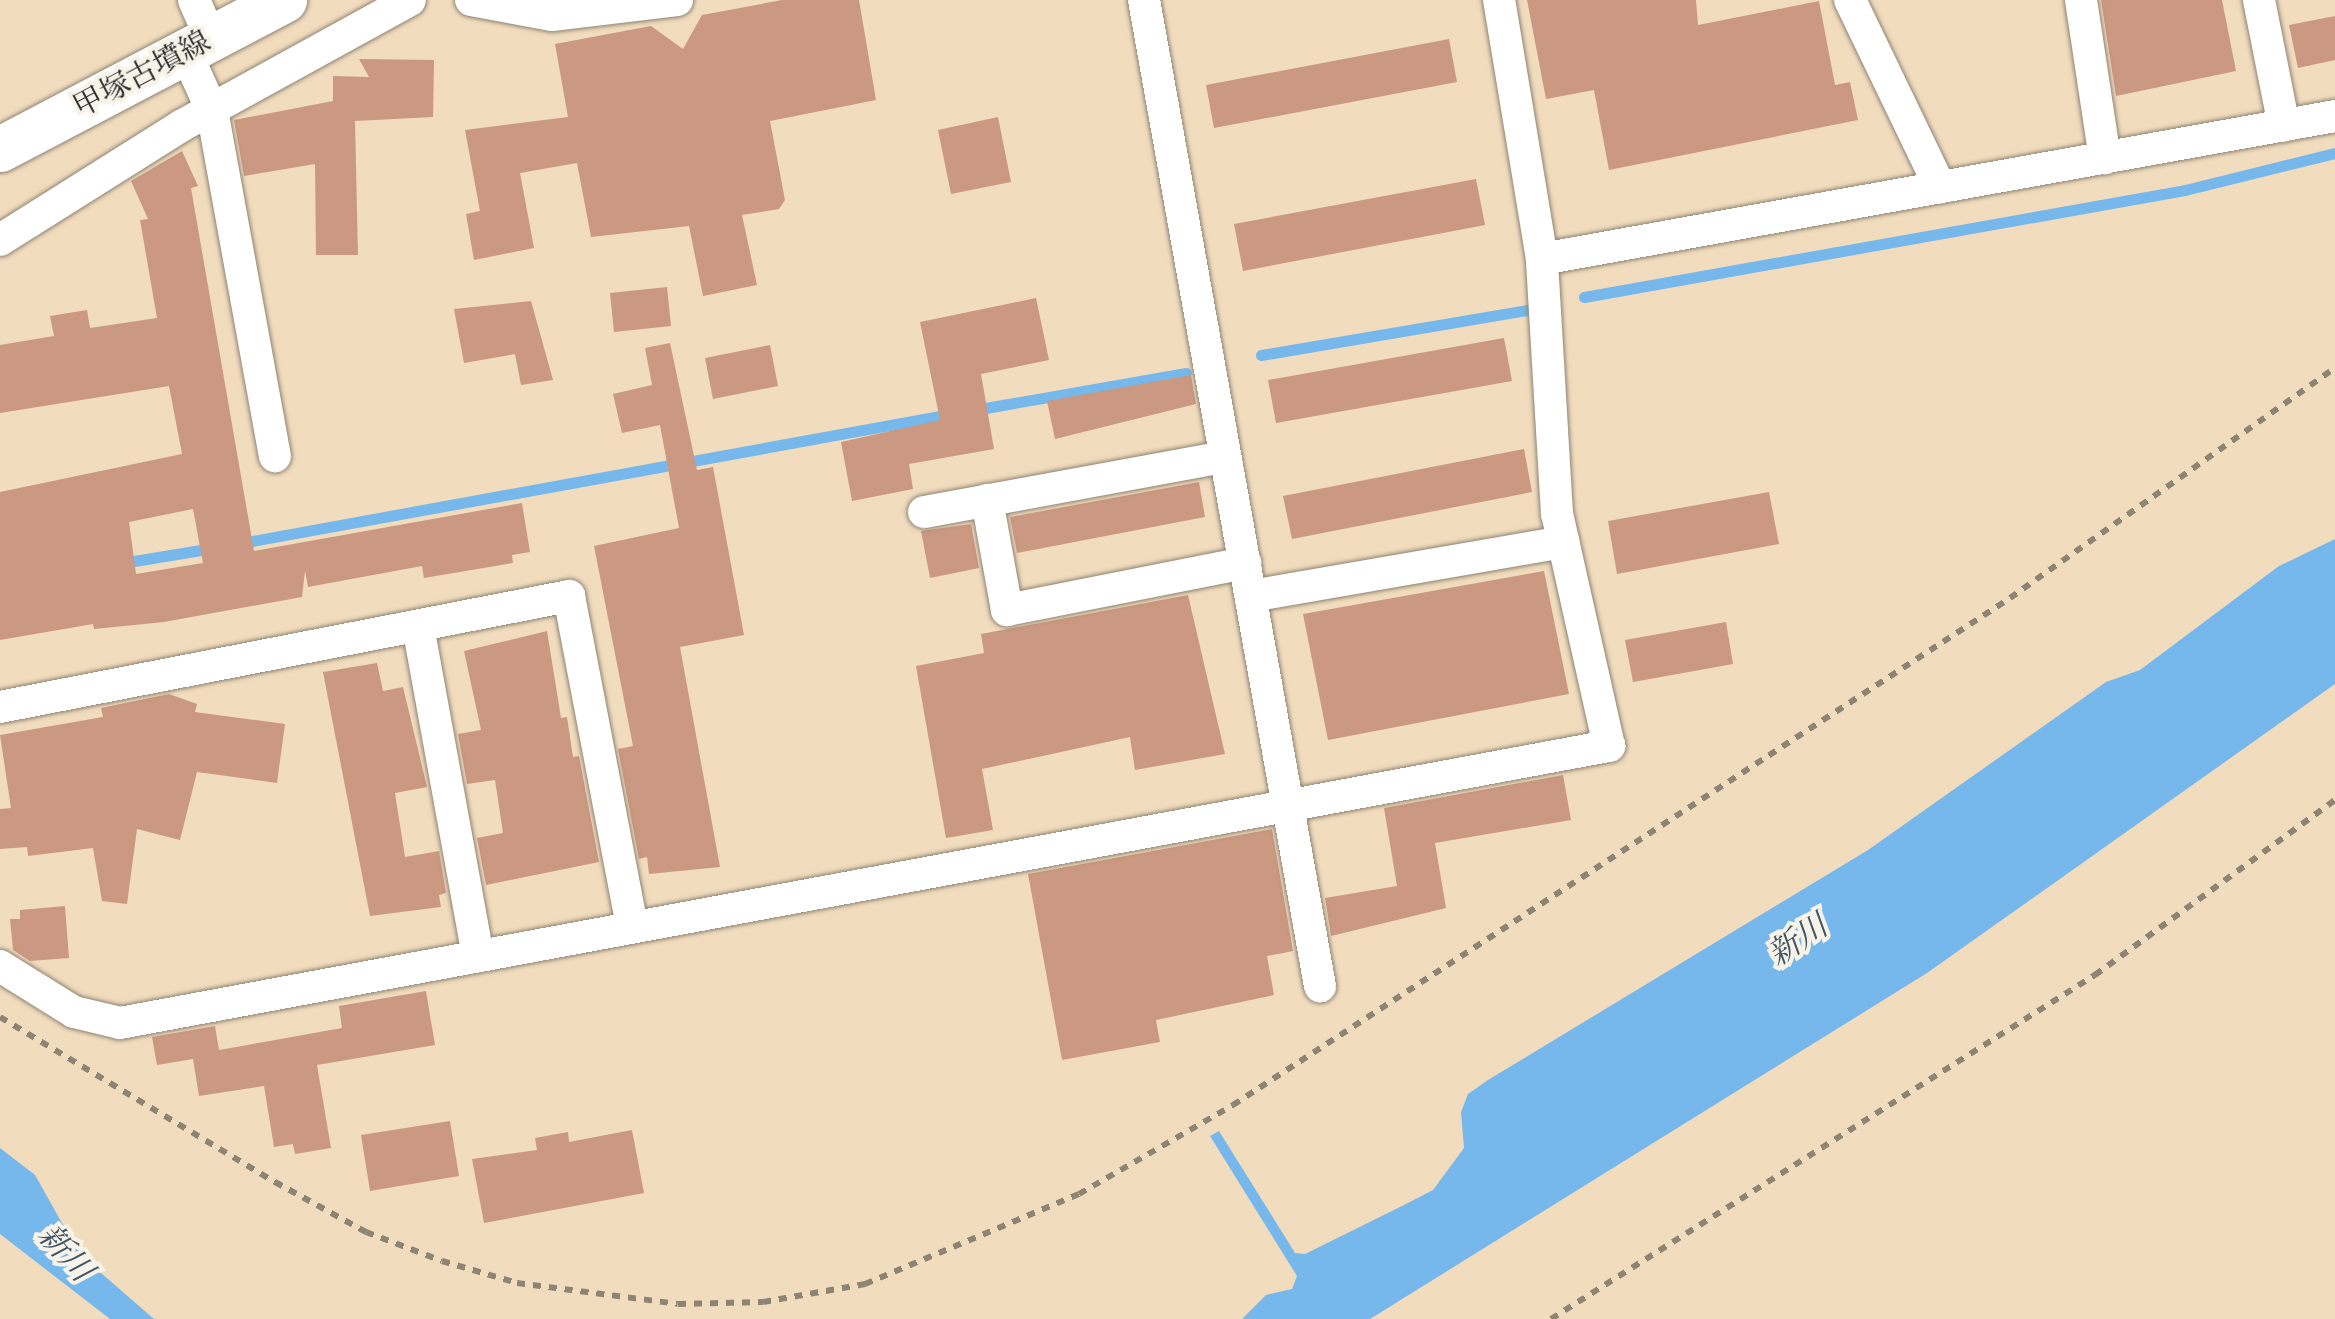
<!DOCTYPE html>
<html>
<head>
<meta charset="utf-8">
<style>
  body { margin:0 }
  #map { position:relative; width:2335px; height:1319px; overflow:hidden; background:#f2dcbe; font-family:"Libre Bodoni","Noto Serif JP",serif }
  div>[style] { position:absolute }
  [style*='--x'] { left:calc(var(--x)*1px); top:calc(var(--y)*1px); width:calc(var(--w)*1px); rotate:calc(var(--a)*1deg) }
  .water>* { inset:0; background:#76b8eb }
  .stream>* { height:11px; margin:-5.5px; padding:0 5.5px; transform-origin:5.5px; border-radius:5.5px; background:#76b8eb }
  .building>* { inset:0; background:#cb9881 }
  .path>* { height:6px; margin-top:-3px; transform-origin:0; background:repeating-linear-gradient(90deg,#8e8474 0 8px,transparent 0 16px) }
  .roads { filter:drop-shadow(0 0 2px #8e8474) drop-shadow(0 0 2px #8e8474) }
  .street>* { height:32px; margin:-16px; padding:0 16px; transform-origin:16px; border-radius:16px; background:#fff }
  .secondary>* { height:45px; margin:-22.5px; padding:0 22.5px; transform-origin:22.5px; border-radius:22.5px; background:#fff }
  span { translate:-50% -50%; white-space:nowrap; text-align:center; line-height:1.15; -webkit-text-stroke:8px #f7f3e8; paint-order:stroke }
  .street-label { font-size:30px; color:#2b2b2b }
  .water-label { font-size:32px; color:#425565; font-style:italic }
</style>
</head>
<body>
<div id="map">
  <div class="water">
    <i style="clip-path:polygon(2335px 539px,2335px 684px,1927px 973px,1370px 1319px,1242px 1319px,1266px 1295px,1292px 1289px,1297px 1276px,1210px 1136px,1219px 1131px,1295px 1253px,1305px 1254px,1402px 1206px,1433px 1190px,1464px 1148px,1461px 1112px,1468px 1094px,1488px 1080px,1868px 850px,2106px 682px,2140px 670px,2279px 566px)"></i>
    <i style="clip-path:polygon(0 1148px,35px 1175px,62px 1223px,101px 1273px,154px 1319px,110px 1319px,0 1234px)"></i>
  </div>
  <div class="stream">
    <i style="--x:1584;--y:297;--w:610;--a:-10.09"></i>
    <i style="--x:2185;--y:190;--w:154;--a:-13.9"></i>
    <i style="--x:1261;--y:355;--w:270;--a:-9.6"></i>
    <i style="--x:974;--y:410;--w:215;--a:-9.9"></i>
    <i style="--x:241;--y:543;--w:722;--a:-10.3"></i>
    <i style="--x:122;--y:563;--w:92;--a:-9.4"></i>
  </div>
  <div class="building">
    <i style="clip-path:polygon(782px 0,859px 0,876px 100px,770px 121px,785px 200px,779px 209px,742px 215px,757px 285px,703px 296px,689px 226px,591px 237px,577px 163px,520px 173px,534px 248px,474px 260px,466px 214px,480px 211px,465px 130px,568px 117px,555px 44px,651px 26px,683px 49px,702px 15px)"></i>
    <i style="clip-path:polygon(1527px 0,1696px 0,1698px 25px,1819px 1px,1835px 85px,1850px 82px,1858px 120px,1609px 170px,1594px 90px,1546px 99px)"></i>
    <i style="clip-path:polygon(2101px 0,2222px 0,2236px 71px,2116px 96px)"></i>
    <i style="clip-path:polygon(2335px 16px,2335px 60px,2298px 68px,2289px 25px)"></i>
    <i style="clip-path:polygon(1449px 39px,1457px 82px,1214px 128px,1206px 85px)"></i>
    <i style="clip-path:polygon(359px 59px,434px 60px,433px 117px,355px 121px,358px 255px,316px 255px,315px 164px,244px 176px,234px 120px,333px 101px,333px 76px,369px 77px)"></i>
    <i style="clip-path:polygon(998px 117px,1011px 182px,951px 194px,938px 130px)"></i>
    <i style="clip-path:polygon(evenodd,182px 151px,198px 186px,191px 188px,254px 551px,522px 503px,530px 552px,512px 555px,513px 563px,424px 578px,422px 566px,308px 587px,305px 571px,302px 597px,164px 622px,94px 629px,93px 624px,0 640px,0 492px,182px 454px,169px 386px,0 413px,0 345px,54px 336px,50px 316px,87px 310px,90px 328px,157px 318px,140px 220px,148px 219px,131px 181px,182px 151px,193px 509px,203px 563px,136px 574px,129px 522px,193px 509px)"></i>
    <i style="clip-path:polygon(1476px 179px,1485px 225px,1243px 271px,1234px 224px)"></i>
    <i style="clip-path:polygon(667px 287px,671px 326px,614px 332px,610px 293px)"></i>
    <i style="clip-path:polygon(1036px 298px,1049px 360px,981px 374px,994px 449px,909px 464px,913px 489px,852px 501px,841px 442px,940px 420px,920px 322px)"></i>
    <i style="clip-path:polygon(531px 301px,553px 380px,521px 385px,515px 354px,464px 363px,454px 309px)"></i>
    <i style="clip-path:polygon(1504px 338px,1512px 381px,1276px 423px,1268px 380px)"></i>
    <i style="clip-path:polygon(670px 343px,697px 470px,713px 467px,744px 635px,680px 647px,720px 867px,649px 874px,647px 857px,639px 859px,618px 749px,633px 746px,594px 546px,679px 528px,660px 425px,622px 433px,613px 394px,652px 385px,645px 348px)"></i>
    <i style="clip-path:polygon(770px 345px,778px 386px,713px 399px,705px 358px)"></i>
    <i style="clip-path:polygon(1191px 375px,1196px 404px,1055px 439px,1047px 401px)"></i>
    <i style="clip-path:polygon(1524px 449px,1532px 492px,1292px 539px,1283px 496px)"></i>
    <i style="clip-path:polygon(1199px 482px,1205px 517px,1017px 553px,1010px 517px)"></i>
    <i style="clip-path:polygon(1769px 492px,1779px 544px,1617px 574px,1608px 521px)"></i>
    <i style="clip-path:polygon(971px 524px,979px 568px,930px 578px,921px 531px)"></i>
    <i style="clip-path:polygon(1544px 571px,1569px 694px,1328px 740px,1303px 614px)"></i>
    <i style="clip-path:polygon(1188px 595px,1225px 754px,1135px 770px,1130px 737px,982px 769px,993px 830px,946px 838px,916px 666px,984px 653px,981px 634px)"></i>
    <i style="clip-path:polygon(1726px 622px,1733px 664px,1633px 682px,1625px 640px)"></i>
    <i style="clip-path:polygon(547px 631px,561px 718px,567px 717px,573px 757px,579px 756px,599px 862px,486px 885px,477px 838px,503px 833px,495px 780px,467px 784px,458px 734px,481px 730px,464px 651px)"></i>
    <i style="clip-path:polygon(377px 663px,383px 691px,403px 687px,427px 787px,395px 793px,405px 857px,439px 851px,446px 893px,439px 895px,441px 907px,370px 916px,323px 672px)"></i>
    <i style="clip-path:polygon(169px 694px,197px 704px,195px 712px,285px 724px,277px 783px,197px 772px,180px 840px,137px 829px,127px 904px,102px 901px,93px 848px,28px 856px,27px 847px,0 849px,0 809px,11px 808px,0 735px,103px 717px,101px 708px)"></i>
    <i style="clip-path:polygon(1563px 775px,1571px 820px,1435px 843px,1446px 908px,1331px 936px,1325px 898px,1397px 886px,1384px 808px)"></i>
    <i style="clip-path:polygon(1272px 829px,1293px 951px,1267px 956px,1274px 995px,1156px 1020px,1160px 1042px,1062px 1060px,1028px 874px)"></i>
    <i style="clip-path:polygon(65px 906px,69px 958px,30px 961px,13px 950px,10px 919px,20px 919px,20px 910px)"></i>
    <i style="clip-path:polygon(426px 991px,435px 1045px,317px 1065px,331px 1148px,295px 1154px,293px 1144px,274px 1147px,264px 1086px,199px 1096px,193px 1059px,157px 1065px,152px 1037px,215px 1026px,219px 1050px,342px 1028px,339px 1006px)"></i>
    <i style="clip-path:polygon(450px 1121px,459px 1176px,370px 1191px,361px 1135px)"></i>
    <i style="clip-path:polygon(632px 1130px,644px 1193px,484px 1223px,472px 1159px,537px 1150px,535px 1138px,568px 1132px,569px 1142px)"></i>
  </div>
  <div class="path">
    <i style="--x:0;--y:1017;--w:321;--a:31"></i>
    <i style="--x:275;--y:1182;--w:104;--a:28.8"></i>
    <i style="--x:366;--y:1232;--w:81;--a:20.9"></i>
    <i style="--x:442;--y:1261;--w:78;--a:16.3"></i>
    <i style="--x:517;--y:1283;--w:162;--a:7.4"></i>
    <i style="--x:678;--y:1304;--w:85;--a:-1.3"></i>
    <i style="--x:763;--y:1302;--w:104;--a:-10"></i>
    <i style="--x:865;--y:1284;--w:232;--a:-22.8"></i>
    <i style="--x:1079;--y:1194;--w:178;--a:-30"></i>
    <i style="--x:1233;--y:1105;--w:928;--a:-33.12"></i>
    <i style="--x:2010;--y:598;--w:398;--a:-35.3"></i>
    <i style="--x:1551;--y:1319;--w:644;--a:-32.31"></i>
    <i style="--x:2095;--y:975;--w:297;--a:-36.1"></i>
  </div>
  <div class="roads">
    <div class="street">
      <i style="--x:194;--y:0;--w:43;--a:66.4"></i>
      <i style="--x:471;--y:0;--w:82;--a:10.5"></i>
      <i style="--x:552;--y:15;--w:126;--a:-6.8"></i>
      <i style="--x:1144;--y:0;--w:1002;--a:79.88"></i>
      <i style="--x:1850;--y:0;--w:208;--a:64.3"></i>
      <i style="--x:2081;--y:0;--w:160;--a:81.4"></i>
      <i style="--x:2259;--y:0;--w:128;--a:78.8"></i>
      <i style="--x:186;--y:53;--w:63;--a:65.5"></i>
      <i style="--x:212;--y:110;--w:352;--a:79.7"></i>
      <i style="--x:0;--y:240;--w:214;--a:-32.2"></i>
      <i style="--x:181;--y:126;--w:261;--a:-28.8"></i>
      <i style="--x:1542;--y:259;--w:806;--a:-10.22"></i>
      <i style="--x:987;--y:500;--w:112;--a:79.7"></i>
      <i style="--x:1007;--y:610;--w:243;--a:-11.2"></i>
      <i style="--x:924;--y:512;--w:306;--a:-10.4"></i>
      <i style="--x:1251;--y:596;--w:317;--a:-9.8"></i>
      <i style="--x:418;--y:626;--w:335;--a:79.7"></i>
      <i style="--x:0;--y:707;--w:580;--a:-11.04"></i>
      <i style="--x:569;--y:596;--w:337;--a:79.2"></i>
      <i style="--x:0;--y:966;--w:87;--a:31.9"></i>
      <i style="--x:74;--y:1012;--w:47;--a:13.4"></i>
      <i style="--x:120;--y:1023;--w:1515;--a:-10.54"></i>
      <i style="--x:1609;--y:746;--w:238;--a:-102.6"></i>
      <i style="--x:1557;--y:514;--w:255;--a:-93.4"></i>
      <i style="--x:1542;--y:259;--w:263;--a:-99.4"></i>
    </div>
    <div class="secondary">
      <i style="--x:0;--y:149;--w:321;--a:-27.7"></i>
    </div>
  </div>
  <div class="street-label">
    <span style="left:142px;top:75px;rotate:-28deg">甲塚古墳線</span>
  </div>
  <div class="water-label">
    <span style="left:1798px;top:941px;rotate:-34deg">新川</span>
    <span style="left:65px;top:1253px;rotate:48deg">新川</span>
  </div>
</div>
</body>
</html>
